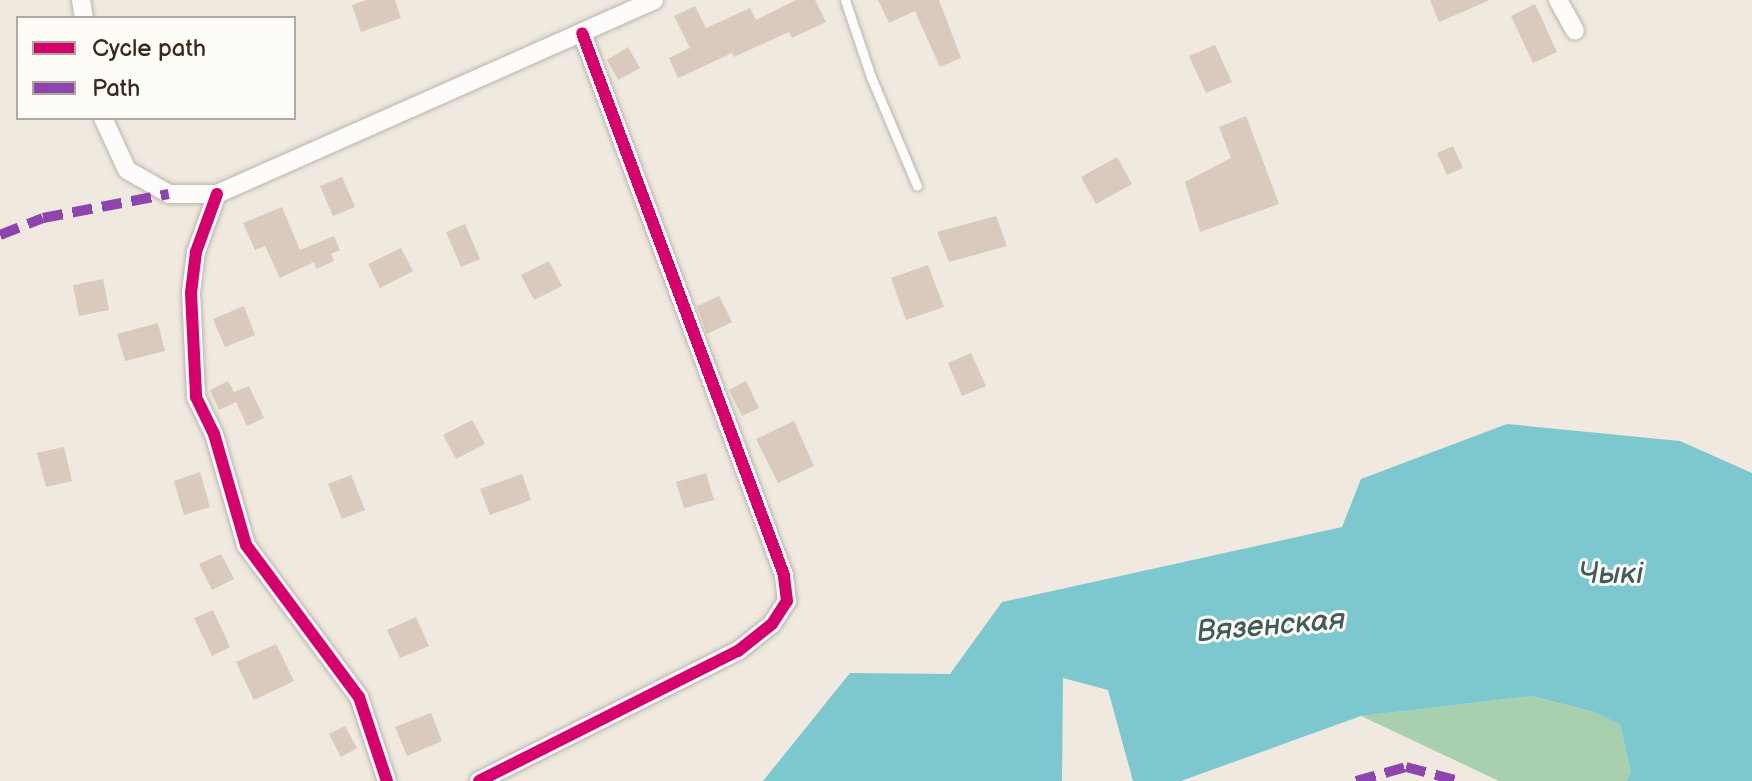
<!DOCTYPE html>
<html>
<head>
<meta charset="utf-8">
<style>
  body { margin:0 }
  #map { position:relative; width:1752px; height:781px; overflow:hidden; background:#efe9df; font-family:"Balsamiq Sans",sans-serif }
  div>[style] { position:absolute }
  [style*='--x'] { left:calc(var(--x)*1px); top:calc(var(--y)*1px); width:calc(var(--w)*1px); rotate:calc(var(--a)*1deg) }
  .forest>* { inset:0; background:#a8d0ae }
  .water>* { inset:0; background:#7dc7ce }
  .building>* { inset:0; background:#dac9bd }
  .roads { filter:drop-shadow(0 0 2px #bab5ad) drop-shadow(0 0 2px #bab5ad) }
  .service>* { height:9px; margin:-4.5px; padding:0 4.5px; transform-origin:4.5px; border-radius:4.5px; background:#fdfcfa }
  .minor>* { height:18px; margin:-9px; padding:0 9px; transform-origin:9px; border-radius:9px; background:#fdfcfa }
  .quiet>* { height:10px; margin-top:-5px; transform-origin:0; background:repeating-linear-gradient(90deg,#8e44ad 0 20px,transparent 0 30px) }
  .cycleway>* { height:12px; margin:-6px; padding:0 6px; transform-origin:6px; border-radius:6px; background:#d6006c }
  span { translate:-50% -50%; white-space:nowrap; text-align:center; line-height:1.15; -webkit-text-stroke:6px #fdfcf7; paint-order:stroke }
  .water-label { font-size:30px; color:#415c59; font-style:italic }
  .legend { position:absolute; left:16px; top:16px; width:280px; height:104px; box-sizing:border-box; background:#fdfcf7; border:2px solid #afa8a0; margin:0; padding:10px 14px; list-style:none; font-size:24px; color:#3b2a1e }
  .legend li { display:flex; align-items:center; gap:16px; height:40px }
  .legend b { width:40px; border:2px solid #afa8a0 }
</style>
</head>
<body>
<div id="map">
  <div class="forest">
    <i style="clip-path:polygon(1532px 696px,1594px 712px,1620px 725px,1631px 772px,1626px 781px,1499px 781px,1361px 716px)"></i>
  </div>
  <div class="water">
    <i style="clip-path:polygon(1507px 424px,1680px 441px,1752px 473px,1752px 781px,1626px 781px,1631px 772px,1620px 725px,1594px 712px,1532px 696px,1361px 716px,1181px 781px,1133px 781px,1108px 690px,1063px 678px,1062px 781px,763px 781px,850px 673px,950px 674px,1002px 602px,1342px 527px,1361px 479px)"></i>
  </div>
  <div class="building">
    <i style="clip-path:polygon(366px 0,395px 0,401px 18px,361px 32px,352px 5px)"></i>
    <i style="clip-path:polygon(796px 0,815px 0,826px 22px,792px 38px,789px 32px,734px 57px,732px 53px,678px 78px,669px 58px,690px 48px,674px 16px,695px 6px,706px 28px,750px 8px,756px 20px)"></i>
    <i style="clip-path:polygon(878px 0,939px 0,961px 58px,940px 67px,915px 11px,889px 23px)"></i>
    <i style="clip-path:polygon(1430px 0,1490px 0,1439px 22px)"></i>
    <i style="clip-path:polygon(1535px 4px,1557px 52px,1533px 63px,1511px 16px)"></i>
    <i style="clip-path:polygon(1215px 45px,1232px 82px,1206px 93px,1189px 56px)"></i>
    <i style="clip-path:polygon(628px 47px,640px 68px,618px 80px,607px 60px)"></i>
    <i style="clip-path:polygon(1246px 116px,1279px 204px,1200px 232px,1185px 182px,1231px 158px,1219px 127px)"></i>
    <i style="clip-path:polygon(1453px 146px,1463px 168px,1447px 175px,1437px 153px)"></i>
    <i style="clip-path:polygon(1117px 157px,1132px 184px,1096px 204px,1081px 177px)"></i>
    <i style="clip-path:polygon(342px 177px,355px 207px,333px 216px,320px 186px)"></i>
    <i style="clip-path:polygon(282px 207px,300px 250px,334px 236px,340px 250px,331px 254px,334px 261px,316px 269px,314px 262px,280px 278px,265px 246px,255px 250px,243px 223px)"></i>
    <i style="clip-path:polygon(996px 216px,1007px 246px,949px 262px,937px 232px)"></i>
    <i style="clip-path:polygon(465px 224px,480px 259px,461px 267px,446px 232px)"></i>
    <i style="clip-path:polygon(401px 248px,413px 271px,380px 288px,368px 264px)"></i>
    <i style="clip-path:polygon(549px 261px,562px 286px,534px 300px,521px 275px)"></i>
    <i style="clip-path:polygon(928px 265px,944px 307px,906px 320px,891px 278px)"></i>
    <i style="clip-path:polygon(103px 279px,109px 310px,79px 316px,73px 285px)"></i>
    <i style="clip-path:polygon(719px 296px,732px 322px,707px 334px,697px 306px)"></i>
    <i style="clip-path:polygon(244px 306px,255px 335px,225px 347px,213px 319px)"></i>
    <i style="clip-path:polygon(158px 323px,165px 351px,125px 361px,117px 334px)"></i>
    <i style="clip-path:polygon(971px 353px,986px 386px,962px 396px,948px 363px)"></i>
    <i style="clip-path:polygon(228px 381px,234px 392px,249px 386px,264px 418px,247px 426px,236px 402px,219px 410px,210px 390px)"></i>
    <i style="clip-path:polygon(746px 381px,759px 408px,742px 416px,729px 390px)"></i>
    <i style="clip-path:polygon(472px 420px,485px 444px,456px 459px,443px 435px)"></i>
    <i style="clip-path:polygon(794px 421px,814px 466px,778px 483px,756px 439px)"></i>
    <i style="clip-path:polygon(64px 447px,72px 481px,46px 487px,37px 453px)"></i>
    <i style="clip-path:polygon(200px 472px,210px 507px,184px 515px,174px 481px)"></i>
    <i style="clip-path:polygon(706px 473px,714px 500px,684px 508px,676px 482px)"></i>
    <i style="clip-path:polygon(522px 474px,531px 500px,490px 515px,480px 489px)"></i>
    <i style="clip-path:polygon(351px 475px,365px 510px,342px 519px,328px 484px)"></i>
    <i style="clip-path:polygon(221px 554px,234px 579px,212px 590px,199px 564px)"></i>
    <i style="clip-path:polygon(213px 610px,230px 647px,212px 656px,194px 618px)"></i>
    <i style="clip-path:polygon(416px 617px,429px 646px,400px 658px,387px 630px)"></i>
    <i style="clip-path:polygon(276px 644px,294px 681px,254px 700px,236px 662px)"></i>
    <i style="clip-path:polygon(431px 713px,442px 741px,407px 756px,395px 727px)"></i>
    <i style="clip-path:polygon(345px 726px,357px 748px,341px 757px,329px 734px)"></i>
  </div>
  <div class="roads">
    <div class="service">
      <i style="--x:845;--y:0;--w:81;--a:71.3"></i>
      <i style="--x:871;--y:77;--w:118;--a:67.1"></i>
    </div>
    <div class="minor">
      <i style="--x:81;--y:0;--w:18;--a:81"></i>
      <i style="--x:1558;--y:0;--w:35;--a:61"></i>
      <i style="--x:103;--y:118;--w:57;--a:65.2"></i>
      <i style="--x:127;--y:170;--w:48;--a:29.7"></i>
      <i style="--x:169;--y:194;--w:48;--a:0"></i>
      <i style="--x:217;--y:194;--w:478;--a:-23.9"></i>
      <i style="--x:217;--y:194;--w:62;--a:109.9"></i>
      <i style="--x:196;--y:252;--w:41;--a:97"></i>
      <i style="--x:191;--y:293;--w:104;--a:87.2"></i>
      <i style="--x:196;--y:397;--w:41;--a:64.1"></i>
      <i style="--x:214;--y:434;--w:116;--a:73.9"></i>
      <i style="--x:246;--y:545;--w:189;--a:53.4"></i>
      <i style="--x:359;--y:697;--w:89;--a:71.6"></i>
      <i style="--x:479;--y:781;--w:290;--a:-26.7"></i>
      <i style="--x:738;--y:651;--w:43;--a:-38.5"></i>
      <i style="--x:772;--y:624;--w:27;--a:-57"></i>
      <i style="--x:787;--y:601;--w:26;--a:-97"></i>
      <i style="--x:784;--y:575;--w:578;--a:-110.44"></i>
    </div>
  </div>
  <div class="quiet">
    <i style="--x:0;--y:235;--w:46;--a:-21.6"></i>
    <i style="--x:43;--y:218;--w:128;--a:-10.8"></i>
    <i style="--x:1356;--y:781;--w:52;--a:-15.6"></i>
    <i style="--x:1406;--y:767;--w:55;--a:14.8"></i>
  </div>
  <div class="cycleway">
    <i style="--x:217;--y:194;--w:62;--a:109.9"></i>
    <i style="--x:196;--y:252;--w:41;--a:97"></i>
    <i style="--x:191;--y:293;--w:104;--a:87.2"></i>
    <i style="--x:196;--y:397;--w:41;--a:64.1"></i>
    <i style="--x:214;--y:434;--w:116;--a:73.9"></i>
    <i style="--x:246;--y:545;--w:189;--a:53.4"></i>
    <i style="--x:359;--y:697;--w:89;--a:71.6"></i>
    <i style="--x:479;--y:781;--w:290;--a:-26.7"></i>
    <i style="--x:738;--y:651;--w:43;--a:-38.5"></i>
    <i style="--x:772;--y:624;--w:27;--a:-57"></i>
    <i style="--x:787;--y:601;--w:26;--a:-97"></i>
    <i style="--x:784;--y:575;--w:578;--a:-110.44"></i>
  </div>
  <div class="water-label">
    <span style="left:1611px;top:574px">Чыкі</span>
    <span style="left:1271px;top:626px;rotate:-5deg">Вязенская</span>
  </div>
  <ul class="legend">
  <li><b style="height:10px;background:#d6006c"></b>Cycle path</li>
  <li><b style="height:10px;background:#8e44ad"></b>Path</li>
  </ul>
</div>
</body>
</html>
